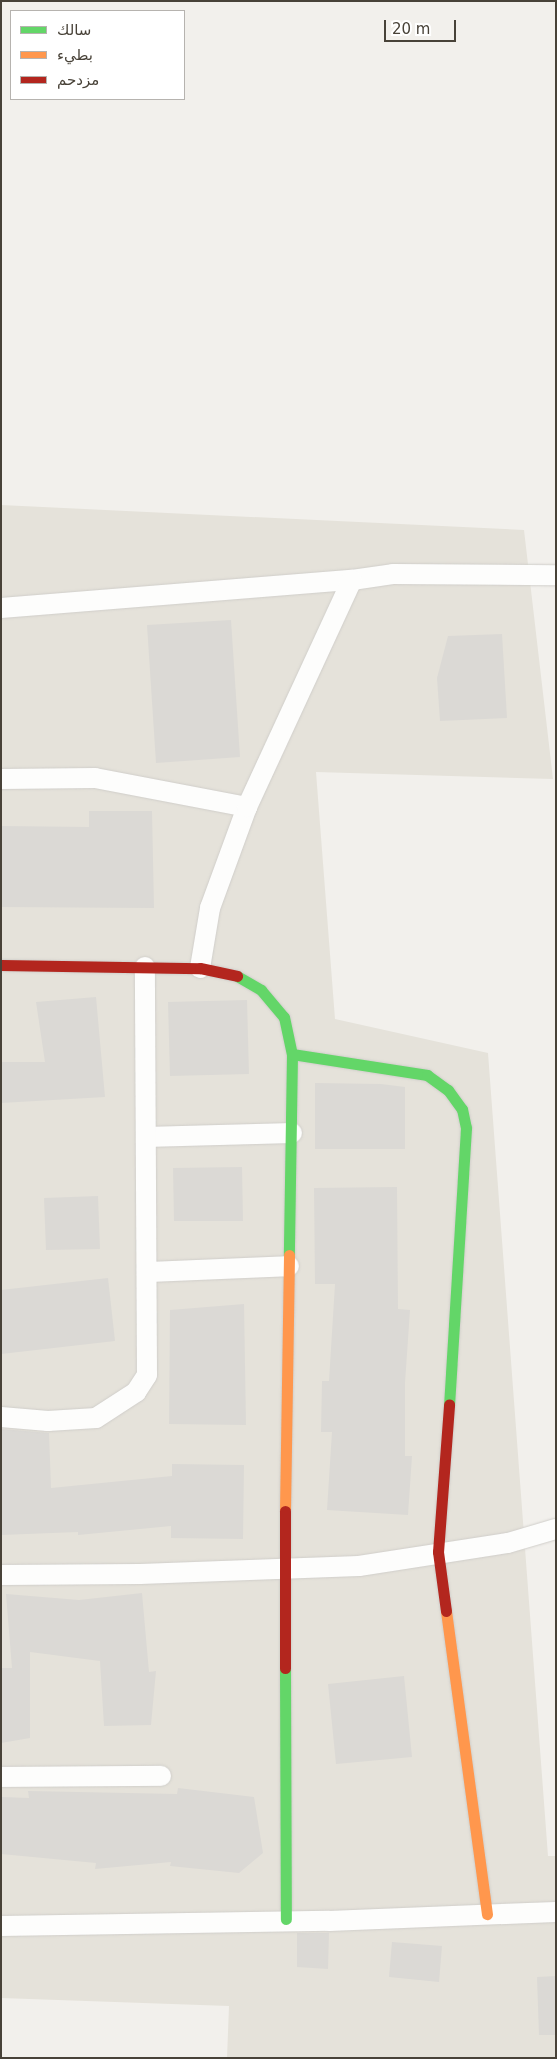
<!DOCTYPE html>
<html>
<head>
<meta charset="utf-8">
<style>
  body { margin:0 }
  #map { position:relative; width:557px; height:2059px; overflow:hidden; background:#f2f0ec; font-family:"DejaVu Sans","Noto Sans Arabic",sans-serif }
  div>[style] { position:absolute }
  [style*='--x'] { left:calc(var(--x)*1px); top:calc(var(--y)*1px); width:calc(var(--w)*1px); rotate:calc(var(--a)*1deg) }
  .residential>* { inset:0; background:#e5e2da }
  .building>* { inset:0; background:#dbd9d5 }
  .roads { filter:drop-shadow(0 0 1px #d0ceca) drop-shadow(0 0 1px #d0ceca) }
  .street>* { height:20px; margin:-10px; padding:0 10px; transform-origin:10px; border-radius:10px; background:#fdfdfc }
  .fast>* { height:11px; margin:-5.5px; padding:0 5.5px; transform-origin:5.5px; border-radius:5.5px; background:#63d668 }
  .slow>* { height:11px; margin:-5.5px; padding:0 5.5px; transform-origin:5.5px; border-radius:5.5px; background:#ff974d }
  .jam>* { height:11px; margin:-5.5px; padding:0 5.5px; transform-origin:5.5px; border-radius:5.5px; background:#b3261e }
  span { translate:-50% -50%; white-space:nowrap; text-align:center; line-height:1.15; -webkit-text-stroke:4px #fff; paint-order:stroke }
  .frame { position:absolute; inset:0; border:2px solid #484238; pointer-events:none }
  .legend { position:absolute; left:10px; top:10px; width:175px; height:90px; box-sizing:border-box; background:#fff; border:1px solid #b6b3af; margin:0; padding:6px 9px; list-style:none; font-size:15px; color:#484238 }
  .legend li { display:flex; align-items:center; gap:10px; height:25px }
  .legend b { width:25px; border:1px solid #b6b3af }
  .scale { position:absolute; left:384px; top:20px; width:72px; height:22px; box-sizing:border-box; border:2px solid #484238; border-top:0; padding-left:6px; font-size:15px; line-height:18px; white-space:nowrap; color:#484238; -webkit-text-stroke:4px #fff; paint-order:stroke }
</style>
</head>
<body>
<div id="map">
  <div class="residential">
    <i style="clip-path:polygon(1px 505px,524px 530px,553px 779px,316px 772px,335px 1019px,488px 1053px,548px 1856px,556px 1856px,556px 2058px,227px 2058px,229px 2006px,1px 1998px)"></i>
  </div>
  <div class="building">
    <i style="clip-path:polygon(231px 620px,240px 757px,156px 763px,147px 625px)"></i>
    <i style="clip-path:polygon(502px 634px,507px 718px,440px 721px,437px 678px,448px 636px)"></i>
    <i style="clip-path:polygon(89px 811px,152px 811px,154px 908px,1px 907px,1px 826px,89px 827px)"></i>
    <i style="clip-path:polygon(96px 997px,105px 1097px,1px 1103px,1px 1062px,45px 1062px,36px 1002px)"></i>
    <i style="clip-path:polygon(247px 1000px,249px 1074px,170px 1076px,168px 1002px)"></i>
    <i style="clip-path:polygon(315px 1083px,381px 1084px,405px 1087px,405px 1149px,315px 1149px)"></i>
    <i style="clip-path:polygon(242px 1167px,243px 1221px,174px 1221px,173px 1168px)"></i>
    <i style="clip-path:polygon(397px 1187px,398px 1309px,410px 1310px,405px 1383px,405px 1456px,412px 1456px,408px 1515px,327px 1510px,332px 1432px,321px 1432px,322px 1381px,329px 1381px,335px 1284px,315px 1284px,314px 1188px)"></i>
    <i style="clip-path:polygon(98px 1196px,100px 1249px,46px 1250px,44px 1198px)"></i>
    <i style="clip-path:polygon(108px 1278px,115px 1341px,1px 1354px,1px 1290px)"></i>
    <i style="clip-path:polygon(244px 1304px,246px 1425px,169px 1424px,170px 1310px)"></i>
    <i style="clip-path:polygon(1px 1429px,49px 1433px,51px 1488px,172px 1476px,172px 1464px,244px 1465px,243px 1539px,171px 1538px,171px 1526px,78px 1535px,78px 1532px,1px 1535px)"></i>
    <i style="clip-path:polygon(142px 1593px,149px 1672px,156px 1671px,151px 1725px,104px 1726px,100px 1661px,30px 1652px,30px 1738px,1px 1743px,1px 1668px,12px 1668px,6px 1594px,79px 1600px)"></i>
    <i style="clip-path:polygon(404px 1676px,412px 1757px,336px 1764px,328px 1684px)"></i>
    <i style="clip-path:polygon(178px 1788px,254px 1797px,263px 1853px,239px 1873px,170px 1866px,171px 1862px,95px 1869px,96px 1863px,1px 1854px,1px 1797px,29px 1798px,28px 1791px,177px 1794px)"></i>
    <i style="clip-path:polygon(297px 1933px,329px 1933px,328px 1969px,297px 1967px)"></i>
    <i style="clip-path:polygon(392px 1942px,442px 1946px,439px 1982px,389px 1977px)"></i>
    <i style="clip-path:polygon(556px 1976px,556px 2035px,539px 2035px,537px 1977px)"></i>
  </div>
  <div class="roads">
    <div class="street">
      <i style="--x:1;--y:608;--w:352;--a:-4.6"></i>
      <i style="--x:352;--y:580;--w:41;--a:-8.3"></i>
      <i style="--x:393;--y:574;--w:163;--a:0.4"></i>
      <i style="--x:1;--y:779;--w:94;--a:-0.6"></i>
      <i style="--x:95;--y:778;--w:155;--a:10.8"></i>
      <i style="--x:200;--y:968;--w:61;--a:-80.5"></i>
      <i style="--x:210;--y:908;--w:108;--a:-69.9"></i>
      <i style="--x:247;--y:807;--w:250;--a:-65.2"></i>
      <i style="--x:146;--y:1137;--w:146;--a:-1.6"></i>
      <i style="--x:147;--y:1272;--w:142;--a:-2.4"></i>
      <i style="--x:1;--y:1417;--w:47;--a:4.9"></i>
      <i style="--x:48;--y:1421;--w:48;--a:-3.6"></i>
      <i style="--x:96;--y:1418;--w:48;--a:-33"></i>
      <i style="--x:136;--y:1392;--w:20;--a:-57"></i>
      <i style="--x:147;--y:1375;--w:408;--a:-90.3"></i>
      <i style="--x:1;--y:1575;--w:139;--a:-0.4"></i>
      <i style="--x:140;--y:1574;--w:219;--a:-2.1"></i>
      <i style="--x:359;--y:1566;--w:151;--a:-8.8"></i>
      <i style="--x:508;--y:1543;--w:50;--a:-16.3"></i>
      <i style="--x:1;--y:1777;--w:160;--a:-0.4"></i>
      <i style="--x:1;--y:1926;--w:328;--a:-0.9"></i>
      <i style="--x:329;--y:1921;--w:227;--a:-2.3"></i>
    </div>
    <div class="fast">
      <i style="--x:237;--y:976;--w:28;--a:30"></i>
      <i style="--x:261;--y:990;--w:35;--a:50"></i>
      <i style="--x:284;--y:1017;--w:38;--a:78"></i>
      <i style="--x:292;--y:1054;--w:201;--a:90.9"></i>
      <i style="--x:292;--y:1054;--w:137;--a:8.8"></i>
      <i style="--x:427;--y:1075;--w:26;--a:36"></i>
      <i style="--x:448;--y:1090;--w:24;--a:54"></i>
      <i style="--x:462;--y:1109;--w:19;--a:78"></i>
      <i style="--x:466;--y:1128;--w:277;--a:93.5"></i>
      <i style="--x:285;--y:1668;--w:251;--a:89.8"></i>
    </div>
    <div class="slow">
      <i style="--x:285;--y:1511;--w:256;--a:-89.1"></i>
      <i style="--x:446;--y:1611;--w:306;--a:82.3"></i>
    </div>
    <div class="jam">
      <i style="--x:1;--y:965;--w:199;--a:0.9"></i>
      <i style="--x:200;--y:968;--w:38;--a:12"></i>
      <i style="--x:446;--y:1611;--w:60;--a:-97.7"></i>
      <i style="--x:438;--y:1552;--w:148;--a:-85.7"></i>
      <i style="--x:285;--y:1668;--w:157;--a:-90"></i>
    </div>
  </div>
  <div class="frame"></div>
  <ul class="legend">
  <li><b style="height:6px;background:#63d668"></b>سالك</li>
  <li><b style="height:6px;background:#ff974d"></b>بطيء</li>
  <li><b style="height:6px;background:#b3261e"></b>مزدحم</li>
  </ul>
  <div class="scale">20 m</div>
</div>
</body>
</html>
